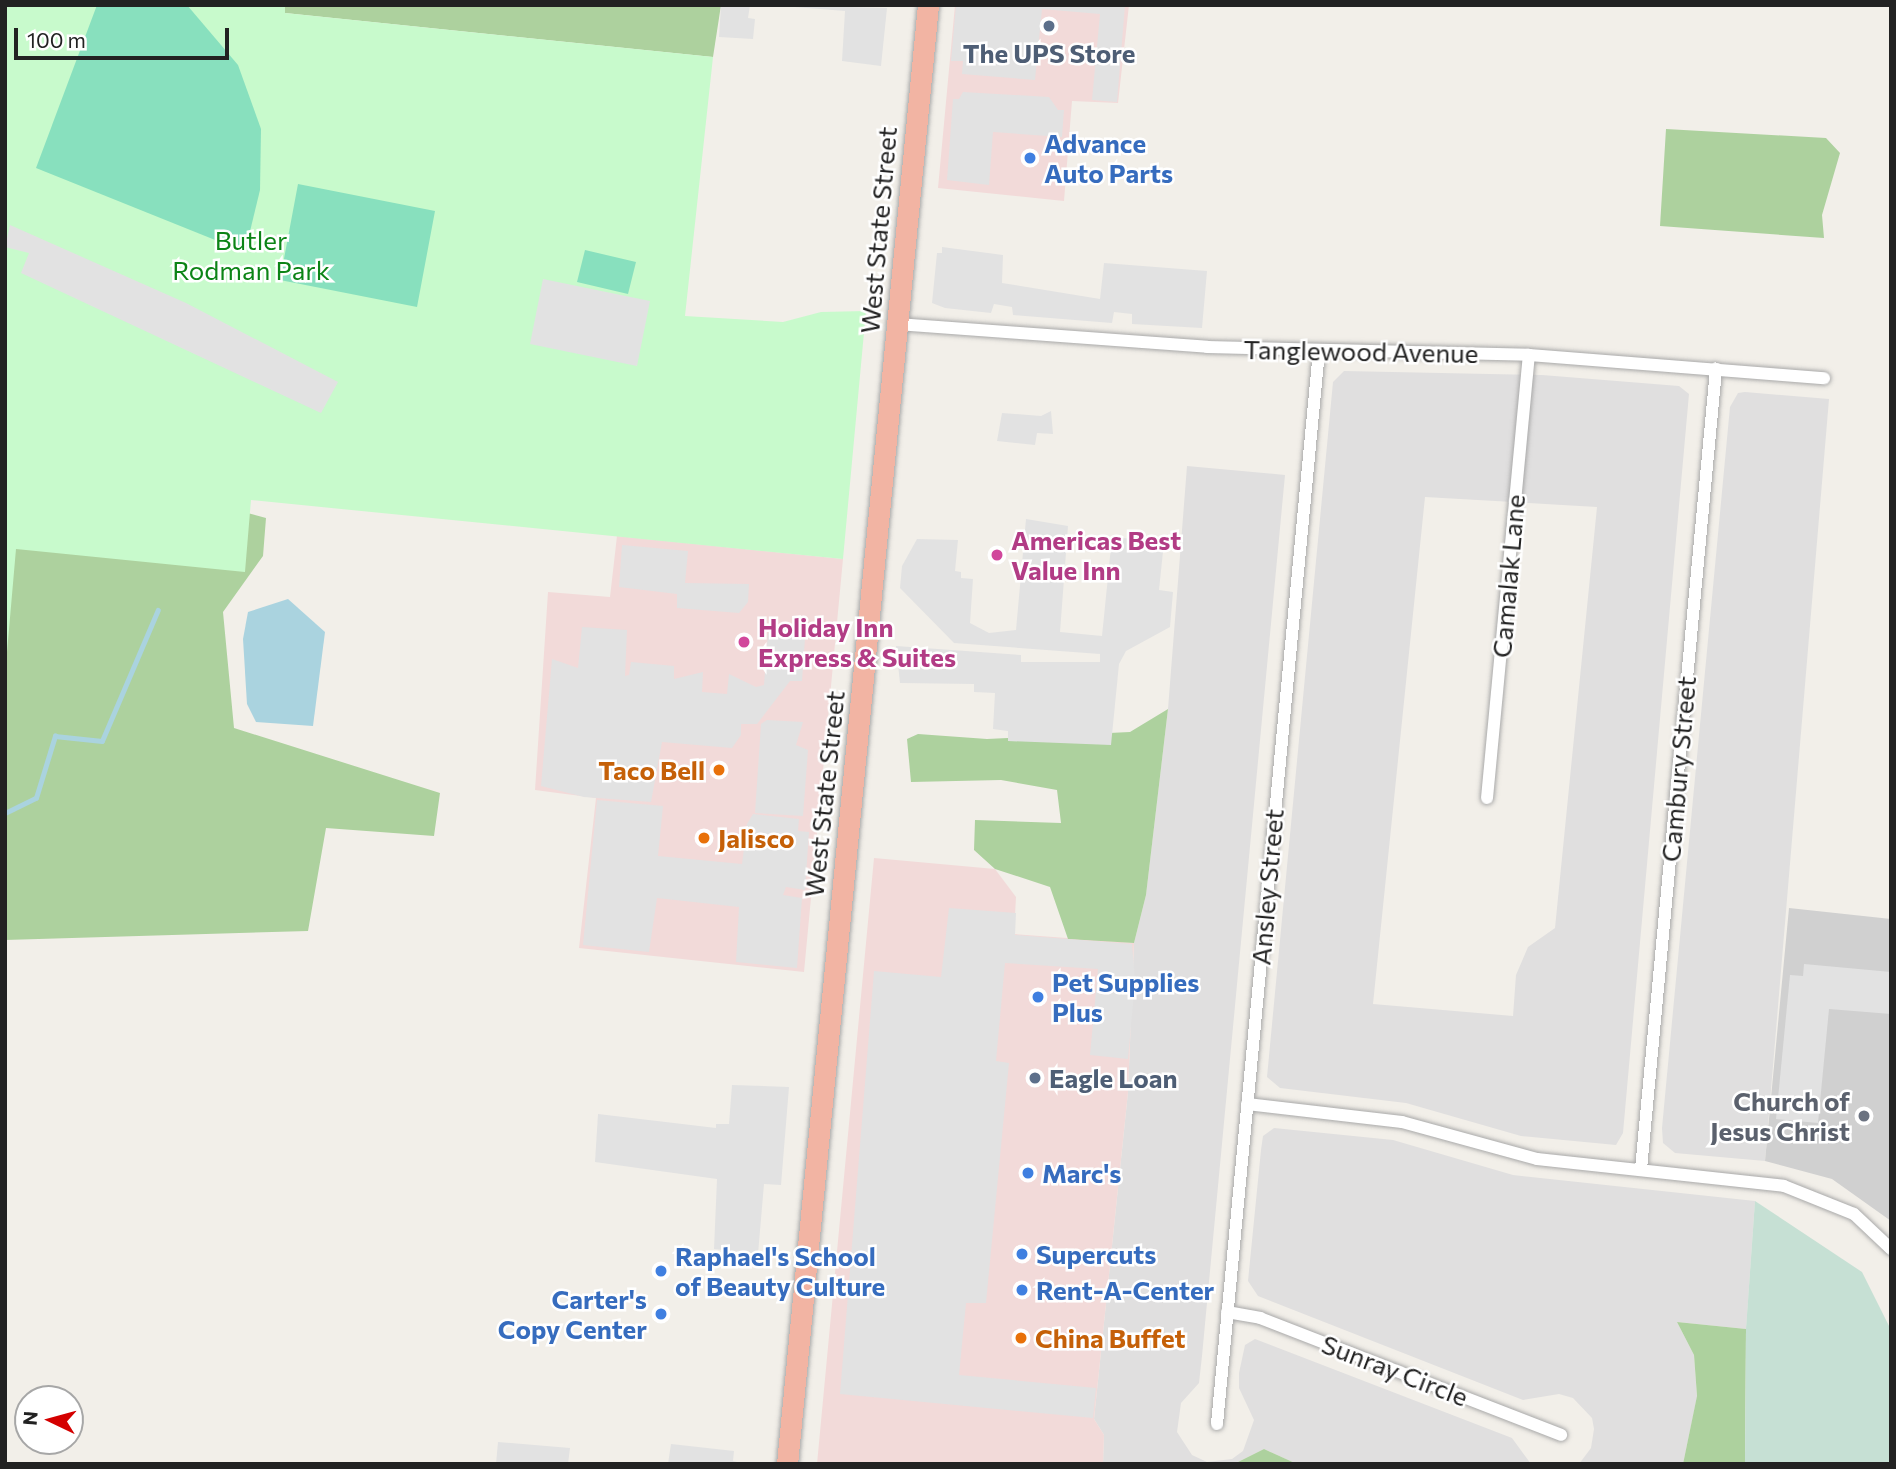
<!DOCTYPE html>
<html>
<head>
<meta charset="utf-8">
<style>
  body { margin:0 }
  #map { position:relative; width:1896px; height:1469px; overflow:hidden; background:#f2efe9; font-family:Commissioner,sans-serif }
  div>[style] { position:absolute }
  [style*='--x'] { left:calc(var(--x)*1px); top:calc(var(--y)*1px); width:calc(var(--w)*1px); rotate:calc(var(--a)*1deg) }
  .residential>* { inset:0; background:#e0dfdf }
  .commercial>* { inset:0; background:#f2dad9 }
  .religious>* { inset:0; background:#d0d0d0 }
  .forest>* { inset:0; background:#add19e }
  .wetland>* { inset:0; background:#c6e0d4 }
  .park>* { inset:0; background:#c8facc }
  .pitch>* { inset:0; background:#88e0be }
  .parking>* { inset:0; background:#e2e2e2 }
  .water>* { inset:0; background:#aad3df }
  .stream>* { height:4.5px; margin:-2.25px; padding:0 2.25px; transform-origin:2.25px; border-radius:2.25px; background:#aad3df }
  .roads { filter:drop-shadow(0 0 2px #a9a9a9) drop-shadow(0 0 2px #a9a9a9) }
  .minor>* { height:12px; margin:-6px; padding:0 6px; transform-origin:6px; border-radius:6px; background:#fff }
  .trunk>* { height:21px; margin:-10.5px; padding:0 10.5px; transform-origin:10.5px; border-radius:10.5px; background:#f2b4a3 }
  .dots>* { width:19px; height:19px; translate:-50% -50%; box-sizing:border-box; border:4px solid #fff; border-radius:50% }
  span { translate:-50% -50%; white-space:nowrap; text-align:center; line-height:1.15; -webkit-text-stroke:5px #fff; paint-order:stroke }
  .service-label { font-size:26px; color:#4e5e75; font-weight:700 }
  .left { translate:0 -50%; text-align:left }
  .shop-label { font-size:26px; color:#366cbe; font-weight:700 }
  .right { translate:-100% -50%; text-align:right }
  .street-label { font-size:26px; color:#222 }
  .park-label { font-size:26px; color:#0c8416 }
  .hotel-label { font-size:26px; color:#b23c85; font-weight:700 }
  .food-label { font-size:26px; color:#c56008; font-weight:700 }
  .worship-label { font-size:26px; color:#5b616d; font-weight:700 }
  .frame { position:absolute; inset:0; border:7px solid #222; pointer-events:none }
  .north { position:absolute; left:14px; top:1385px; width:70px; height:70px; box-sizing:border-box; background:#fff; border:2px solid #a7a7a7; border-radius:50%; rotate:275deg; font-size:19px; font-weight:700; line-height:28px; text-align:center; color:#222 }
  .north::after { content:''; display:block; margin:auto; width:24px; height:32px; background:#d40000; clip-path:polygon(50% 0,100% 100%,50% 72%,0 100%) }
  .scale { position:absolute; left:14px; top:28px; width:215px; height:32px; box-sizing:border-box; border:4px solid #222; border-top:0; padding-left:9px; font-size:21px; line-height:24px; white-space:nowrap; color:#222; -webkit-text-stroke:5px #fff; paint-order:stroke }
</style>
</head>
<body>
<div id="map">
  <div class="residential">
    <i style="clip-path:polygon(evenodd,1344px 371px,1542px 375px,1679px 386px,1689px 394px,1623px 1133px,1616px 1145px,1521px 1136px,1406px 1103px,1280px 1088px,1267px 1077px,1333px 382px,1344px 371px,1425px 497px,1597px 507px,1555px 928px,1528px 947px,1516px 975px,1513px 1016px,1373px 1004px,1425px 497px)"></i>
    <i style="clip-path:polygon(1745px 392px,1829px 399px,1765px 1161px,1675px 1153px,1663px 1143px,1662px 1128px,1730px 407px,1738px 393px)"></i>
    <i style="clip-path:polygon(1187px 466px,1285px 475px,1202px 1356px,1199px 1383px,1181px 1403px,1177px 1432px,1192px 1455px,1207px 1462px,1232px 1459px,1243px 1451px,1254px 1420px,1239px 1388px,1239px 1373px,1245px 1345px,1255px 1339px,1512px 1438px,1531px 1464px,1297px 1464px,1264px 1449px,1234px 1464px,1103px 1464px,1104px 1435px,1094px 1419px,1128px 1092px,1134px 943px,1146px 895px,1168px 709px)"></i>
    <i style="clip-path:polygon(1274px 1128px,1393px 1140px,1513px 1175px,1755px 1201px,1746px 1329px,1677px 1322px,1694px 1355px,1697px 1397px,1683px 1464px,1579px 1464px,1591px 1448px,1594px 1429px,1592px 1418px,1573px 1398px,1559px 1394px,1523px 1400px,1258px 1296px,1248px 1281px,1261px 1150px,1263px 1136px)"></i>
  </div>
  <div class="commercial">
    <i style="clip-path:polygon(955px 5px,1129px 5px,1118px 103px,1072px 101px,1064px 201px,938px 188px)"></i>
    <i style="clip-path:polygon(617px 536px,843px 559px,804px 972px,579px 948px,596px 798px,535px 790px,548px 592px,610px 597px)"></i>
    <i style="clip-path:polygon(874px 858px,995px 869px,1016px 897px,1014px 934px,1134px 943px,1128px 1092px,1094px 1419px,1104px 1435px,1103px 1464px,817px 1464px)"></i>
  </div>
  <div class="religious">
    <i style="clip-path:polygon(1789px 908px,1891px 919px,1891px 1221px,1832px 1179px,1765px 1161px)"></i>
  </div>
  <div class="forest">
    <i style="clip-path:polygon(285px 5px,721px 5px,713px 57px,285px 13px)"></i>
    <i style="clip-path:polygon(1666px 129px,1826px 138px,1840px 153px,1822px 215px,1824px 238px,1660px 226px)"></i>
    <i style="clip-path:polygon(5px 492px,207px 502px,266px 518px,263px 556px,223px 612px,234px 728px,440px 793px,434px 836px,326px 828px,308px 931px,5px 940px)"></i>
    <i style="clip-path:polygon(1168px 709px,1146px 895px,1134px 943px,1068px 939px,1050px 887px,995px 869px,974px 850px,975px 820px,1061px 823px,1057px 790px,1001px 780px,911px 782px,907px 739px,918px 734px,987px 739px,1130px 732px)"></i>
    <i style="clip-path:polygon(1677px 1322px,1746px 1329px,1745px 1464px,1683px 1464px,1697px 1396px,1694px 1355px)"></i>
    <i style="clip-path:polygon(1264px 1449px,1297px 1464px,1234px 1464px)"></i>
  </div>
  <div class="wetland">
    <i style="clip-path:polygon(1755px 1201px,1862px 1272px,1891px 1330px,1891px 1464px,1745px 1464px,1746px 1329px)"></i>
  </div>
  <div class="park">
    <i style="clip-path:polygon(5px 5px,285px 5px,285px 13px,713px 57px,685px 316px,783px 322px,821px 312px,866px 311px,843px 559px,251px 500px,245px 572px,16px 549px,5px 675px)"></i>
  </div>
  <div class="pitch">
    <i style="clip-path:polygon(97px 5px,187px 5px,238px 65px,261px 129px,260px 190px,245px 252px,36px 168px)"></i>
    <i style="clip-path:polygon(298px 184px,435px 211px,417px 307px,280px 280px)"></i>
    <i style="clip-path:polygon(585px 250px,636px 262px,628px 294px,577px 282px)"></i>
  </div>
  <div class="parking">
    <i style="clip-path:polygon(721px 5px,750px 5px,748px 18px,755px 19px,753px 39px,719px 37px)"></i>
    <i style="clip-path:polygon(769px 5px,887px 8px,881px 66px,842px 61px,845px 11px)"></i>
    <i style="clip-path:polygon(956px 5px,1125px 5px,1117px 102px,1092px 100px,1100px 14px,1042px 9px,1035px 80px,962px 74px,963px 61px,951px 61px)"></i>
    <i style="clip-path:polygon(963px 92px,1049px 97px,1058px 110px,1064px 110px,1062px 137px,993px 132px,989px 185px,947px 180px,953px 99px,959px 99px)"></i>
    <i style="clip-path:polygon(10px 225px,186px 303px,338px 382px,321px 413px,21px 273px,29px 253px,5px 247px)"></i>
    <i style="clip-path:polygon(942px 247px,1003px 255px,1002px 283px,1100px 299px,1104px 263px,1207px 271px,1202px 328px,1132px 324px,1132px 314px,1114px 312px,1112px 323px,1013px 315px,1012px 307px,994px 304px,991px 313px,945px 308px,932px 303px,937px 253px,942px 253px)"></i>
    <i style="clip-path:polygon(543px 279px,650px 301px,637px 366px,530px 344px)"></i>
    <i style="clip-path:polygon(1051px 411px,1053px 434px,1037px 433px,1035px 445px,997px 441px,1002px 413px,1041px 416px)"></i>
    <i style="clip-path:polygon(1026px 519px,1068px 526px,1060px 632px,1102px 636px,1112px 537px,1164px 542px,1159px 590px,1173px 592px,1170px 627px,1126px 651px,1119px 664px,1111px 745px,1008px 741px,1008px 731px,993px 729px,995px 693px,974px 692px,974px 684px,900px 683px,896px 646px,1021px 655px,1021px 662px,1100px 662px,1100px 654px,954px 643px,900px 588px,902px 566px,917px 539px,958px 540px,955px 571px,961px 572px,961px 578px,973px 579px,970px 623px,989px 633px,1016px 630px)"></i>
    <i style="clip-path:polygon(622px 545px,688px 551px,685px 583px,749px 584px,748px 602px,739px 613px,677px 608px,677px 594px,619px 587px)"></i>
    <i style="clip-path:polygon(779px 626px,796px 628px,795px 636px,805px 638px,802px 681px,790px 681px,757px 724px,741px 724px,741px 735px,732px 748px,662px 742px,651px 802px,584px 797px,541px 786px,552px 659px,578px 668px,582px 627px,627px 630px,625px 676px,629px 675px,631px 662px,674px 666px,674px 679px,703px 672px,702px 692px,727px 694px,729px 674px,756px 687px,764px 685px,768px 633px,778px 633px)"></i>
    <i style="clip-path:polygon(767px 720px,803px 722px,796px 745px,808px 750px,803px 816px,755px 813px,761px 724px)"></i>
    <i style="clip-path:polygon(597px 800px,663px 806px,658px 856px,742px 864px,747px 824px,753px 814px,799px 819px,798px 831px,809px 832px,805px 890px,786px 887px,783px 895px,802px 898px,797px 968px,736px 962px,739px 907px,657px 898px,649px 952px,583px 945px)"></i>
    <i style="clip-path:polygon(949px 908px,1016px 913px,1015px 935px,1132px 944px,1135px 981px,1128px 1059px,1090px 1055px,1098px 969px,1005px 963px,996px 1061px,1009px 1063px,986px 1303px,966px 1303px,959px 1375px,1096px 1388px,1093px 1418px,840px 1394px,874px 971px,941px 977px)"></i>
    <i style="clip-path:polygon(1804px 964px,1891px 972px,1891px 1014px,1829px 1009px,1818px 1123px,1776px 1119px,1790px 975px,1803px 976px)"></i>
    <i style="clip-path:polygon(732px 1085px,789px 1087px,781px 1185px,764px 1184px,758px 1254px,714px 1249px,717px 1179px,595px 1162px,598px 1114px,716px 1128px,716px 1124px,729px 1124px)"></i>
    <i style="clip-path:polygon(498px 1442px,570px 1448px,568px 1464px,496px 1464px)"></i>
    <i style="clip-path:polygon(671px 1444px,734px 1451px,733px 1461px,746px 1464px,668px 1464px)"></i>
  </div>
  <div class="water">
    <i style="clip-path:polygon(288px 599px,325px 632px,313px 726px,256px 722px,247px 704px,243px 639px,248px 612px)"></i>
  </div>
  <div class="stream">
    <i style="--x:5;--y:813;--w:34;--a:-26"></i>
    <i style="--x:36;--y:798;--w:65;--a:-73"></i>
    <i style="--x:55;--y:736;--w:47;--a:6.1"></i>
    <i style="--x:102;--y:741;--w:142;--a:-66.9"></i>
  </div>
  <div class="roads">
    <div class="minor">
      <i style="--x:897;--y:324;--w:311;--a:4.2"></i>
      <i style="--x:1207;--y:347;--w:322;--a:1.4"></i>
      <i style="--x:1529;--y:355;--w:296;--a:4.5"></i>
      <i style="--x:1487;--y:798;--w:445;--a:-84.6"></i>
      <i style="--x:1247;--y:1104;--w:156;--a:6.6"></i>
      <i style="--x:1402;--y:1122;--w:140;--a:15.3"></i>
      <i style="--x:1537;--y:1159;--w:248;--a:6.2"></i>
      <i style="--x:1784;--y:1186;--w:75;--a:21.8"></i>
      <i style="--x:1854;--y:1214;--w:51;--a:43.4"></i>
      <i style="--x:1641;--y:1169;--w:804;--a:-84.64"></i>
      <i style="--x:1227;--y:1312;--w:34;--a:10"></i>
      <i style="--x:1260;--y:1318;--w:323;--a:21.2"></i>
      <i style="--x:1217;--y:1424;--w:1078;--a:-84.57"></i>
    </div>
    <div class="trunk">
      <i style="--x:787;--y:1464;--w:1466;--a:-84.48"></i>
    </div>
  </div>
  <div class="dots">
    <i style="left:1049px;top:26px;background:#5c6f8a"></i>
    <i style="left:1030px;top:158px;background:#3f7fe0"></i>
    <i style="left:997px;top:555px;background:#d1479c"></i>
    <i style="left:744px;top:642px;background:#d1479c"></i>
    <i style="left:719px;top:770px;background:#e8710a"></i>
    <i style="left:704px;top:838px;background:#e8710a"></i>
    <i style="left:1038px;top:997px;background:#3f7fe0"></i>
    <i style="left:1035px;top:1078px;background:#5c6f8a"></i>
    <i style="left:1864px;top:1116px;background:#6b7280"></i>
    <i style="left:1028px;top:1173px;background:#3f7fe0"></i>
    <i style="left:1022px;top:1254px;background:#3f7fe0"></i>
    <i style="left:661px;top:1271px;background:#3f7fe0"></i>
    <i style="left:1022px;top:1290px;background:#3f7fe0"></i>
    <i style="left:661px;top:1314px;background:#3f7fe0"></i>
    <i style="left:1021px;top:1338px;background:#e8710a"></i>
  </div>
  <div class="service-label">
    <span style="left:1049px;top:53px">The UPS Store</span>
    <span class="left" style="left:1049px;top:1078px">Eagle Loan</span>
  </div>
  <div class="shop-label">
    <span class="left" style="left:1044px;top:158px">Advance<br>Auto Parts</span>
    <span class="left" style="left:1052px;top:997px">Pet Supplies<br>Plus</span>
    <span class="left" style="left:1042px;top:1173px">Marc's</span>
    <span class="left" style="left:1036px;top:1254px">Supercuts</span>
    <span class="left" style="left:675px;top:1271px">Raphael's School<br>of Beauty Culture</span>
    <span class="left" style="left:1036px;top:1290px">Rent-A-Center</span>
    <span class="right" style="left:647px;top:1314px">Carter's<br>Copy Center</span>
  </div>
  <div class="street-label">
    <span style="left:878px;top:230px;rotate:-85deg">West State Street</span>
    <span style="left:1361px;top:351px;rotate:1deg">Tanglewood Avenue</span>
    <span style="left:1508px;top:576px;rotate:-85deg">Camalak Lane</span>
    <span style="left:1678px;top:769px;rotate:-85deg">Cambury Street</span>
    <span style="left:824px;top:794px;rotate:-84deg">West State Street</span>
    <span style="left:1267px;top:887px;rotate:-85deg">Ansley Street</span>
    <span style="left:1395px;top:1370px;rotate:21deg">Sunray Circle</span>
  </div>
  <div class="park-label">
    <span style="left:251px;top:255px">Butler<br>Rodman Park</span>
  </div>
  <div class="hotel-label">
    <span class="left" style="left:1011px;top:555px">Americas Best<br>Value Inn</span>
    <span class="left" style="left:758px;top:642px">Holiday Inn<br>Express &amp; Suites</span>
  </div>
  <div class="food-label">
    <span class="right" style="left:705px;top:770px">Taco Bell</span>
    <span class="left" style="left:718px;top:838px">Jalisco</span>
    <span class="left" style="left:1035px;top:1338px">China Buffet</span>
  </div>
  <div class="worship-label">
    <span class="right" style="left:1850px;top:1116px">Church of<br>Jesus Christ</span>
  </div>
  <div class="frame"></div>
  <div class="north">N</div>
  <div class="scale">100 m</div>
</div>
</body>
</html>
